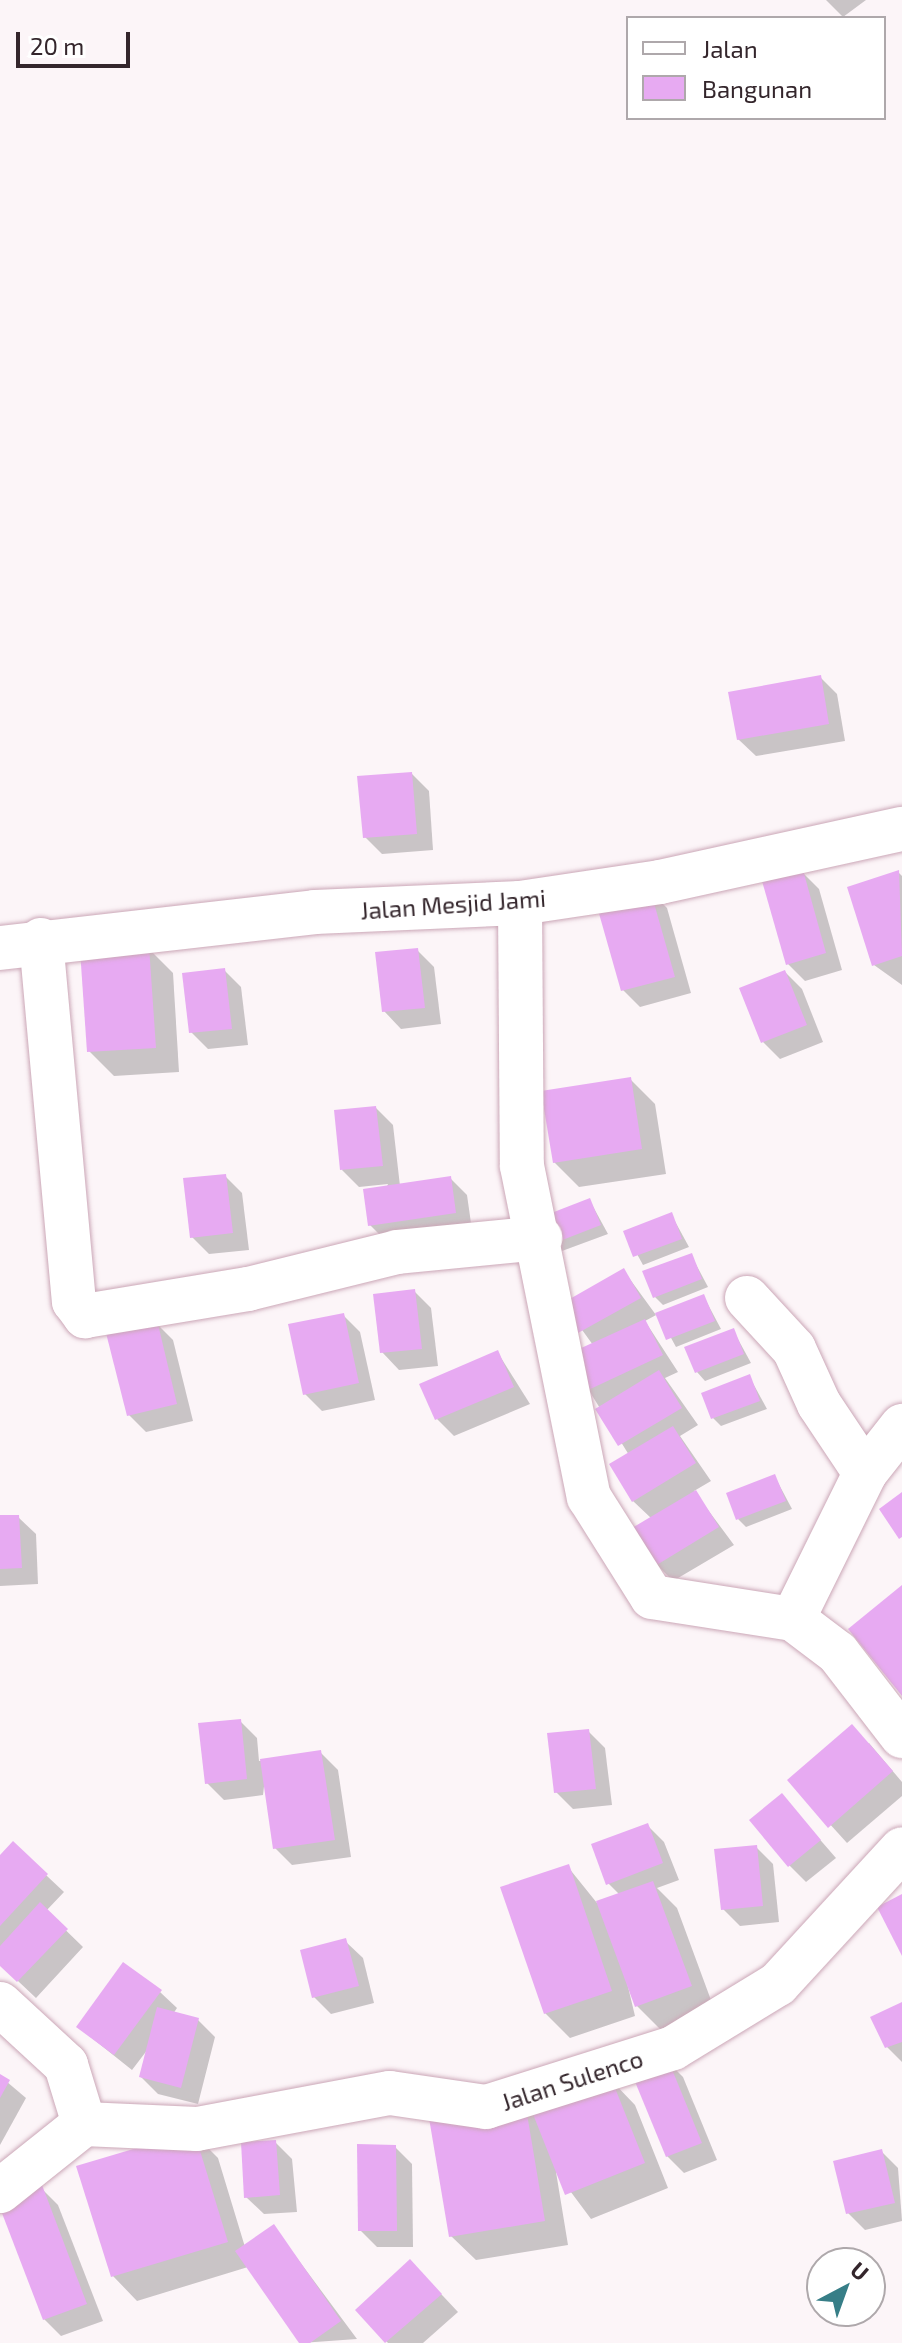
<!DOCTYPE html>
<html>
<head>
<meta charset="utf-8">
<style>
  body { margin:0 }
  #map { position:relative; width:902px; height:2343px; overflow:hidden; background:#fcf5f8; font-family:"Exo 2",sans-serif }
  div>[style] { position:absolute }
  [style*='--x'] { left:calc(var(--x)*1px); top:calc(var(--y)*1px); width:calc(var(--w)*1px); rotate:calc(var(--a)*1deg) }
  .shadow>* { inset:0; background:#0003 }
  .building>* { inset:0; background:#e7aaf2 }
  .roads { filter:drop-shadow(0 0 2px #cba7b7) drop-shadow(0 0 2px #cba7b7) }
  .minor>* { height:44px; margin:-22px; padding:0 22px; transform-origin:22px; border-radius:22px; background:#fff }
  span { translate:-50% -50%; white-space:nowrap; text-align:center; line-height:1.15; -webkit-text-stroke:8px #fff; paint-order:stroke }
  .street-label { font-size:24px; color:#34262c }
  .legend { position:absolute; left:626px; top:16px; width:260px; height:104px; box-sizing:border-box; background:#fff; border:2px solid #aea8ab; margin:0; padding:10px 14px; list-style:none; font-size:24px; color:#34262c }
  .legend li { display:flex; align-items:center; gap:16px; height:40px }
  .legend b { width:40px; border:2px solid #aea8ab }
  .north { position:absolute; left:806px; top:2247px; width:80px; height:80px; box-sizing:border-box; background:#fff; border:2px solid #aea8ab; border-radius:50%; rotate:41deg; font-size:22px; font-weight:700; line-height:32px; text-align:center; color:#34262c }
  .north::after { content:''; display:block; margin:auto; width:28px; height:36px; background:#377e87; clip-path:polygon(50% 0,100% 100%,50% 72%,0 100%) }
  .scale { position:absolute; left:16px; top:32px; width:114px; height:36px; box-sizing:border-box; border:4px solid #34262c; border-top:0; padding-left:10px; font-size:24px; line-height:28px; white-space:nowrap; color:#34262c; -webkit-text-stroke:6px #fff; paint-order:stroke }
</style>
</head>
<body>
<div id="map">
  <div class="shadow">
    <i style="clip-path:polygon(826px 0,866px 0,843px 17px)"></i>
    <i style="clip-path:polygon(820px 677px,837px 694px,845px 741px,756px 756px,738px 739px)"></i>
    <i style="clip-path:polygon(412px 774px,429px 791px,433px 850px,382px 854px,365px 837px)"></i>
    <i style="clip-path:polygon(802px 872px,819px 889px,842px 970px,805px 981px,788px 964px)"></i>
    <i style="clip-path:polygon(898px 872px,902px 876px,902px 985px,874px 965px)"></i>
    <i style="clip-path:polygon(650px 891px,667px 908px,691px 993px,640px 1007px,623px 990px)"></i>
    <i style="clip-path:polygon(148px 948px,173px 973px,179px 1072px,114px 1076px,89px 1051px)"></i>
    <i style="clip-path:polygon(417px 950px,434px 967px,441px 1024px,401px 1029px,384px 1011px)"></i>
    <i style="clip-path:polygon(224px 970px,241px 987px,248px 1045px,208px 1049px,191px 1032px)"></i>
    <i style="clip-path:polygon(785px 972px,802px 989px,823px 1042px,780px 1059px,763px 1042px)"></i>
    <i style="clip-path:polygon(630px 1079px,655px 1104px,666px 1174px,579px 1187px,554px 1162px)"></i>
    <i style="clip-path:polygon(376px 1108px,393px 1125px,400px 1186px,450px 1178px,467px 1195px,472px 1230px,387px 1242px,370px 1225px,388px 1184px,359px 1187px,342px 1170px)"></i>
    <i style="clip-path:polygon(225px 1176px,242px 1193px,249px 1250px,209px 1254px,192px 1237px)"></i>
    <i style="clip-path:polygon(590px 1201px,608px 1234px,562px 1251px,553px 1243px)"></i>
    <i style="clip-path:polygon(671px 1214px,689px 1247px,643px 1265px,625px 1232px)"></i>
    <i style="clip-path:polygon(691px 1255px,708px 1287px,663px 1305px,655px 1297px)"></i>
    <i style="clip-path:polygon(624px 1271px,656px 1315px,704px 1297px,721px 1329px,676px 1347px,658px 1314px,645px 1321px,678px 1372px,665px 1378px,698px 1425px,680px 1436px,711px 1481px,694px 1491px,734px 1545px,673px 1581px,656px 1564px,652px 1519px,633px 1501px,629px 1455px,588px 1389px,593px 1345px,564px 1305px)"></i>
    <i style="clip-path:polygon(414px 1291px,431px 1308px,438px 1366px,399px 1370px,382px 1352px)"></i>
    <i style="clip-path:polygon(343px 1315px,360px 1332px,375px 1400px,322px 1411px,305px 1394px)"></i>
    <i style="clip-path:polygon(156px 1323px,173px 1340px,193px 1421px,146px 1432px,129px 1415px)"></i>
    <i style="clip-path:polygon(733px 1330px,751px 1363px,705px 1381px,697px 1372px)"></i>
    <i style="clip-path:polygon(498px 1353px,530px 1404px,454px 1436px,437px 1419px)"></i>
    <i style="clip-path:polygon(749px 1376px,767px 1409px,721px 1426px,713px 1418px)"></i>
    <i style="clip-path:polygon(775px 1477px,792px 1509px,746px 1527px,738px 1519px)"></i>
    <i style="clip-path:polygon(0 1517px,18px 1517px,36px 1534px,38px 1584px,0 1586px)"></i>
    <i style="clip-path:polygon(240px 1721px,257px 1738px,259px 1761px,321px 1753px,338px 1770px,351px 1857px,292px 1865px,275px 1848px,265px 1778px,263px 1795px,224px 1800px,207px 1783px)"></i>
    <i style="clip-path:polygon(588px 1731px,605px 1748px,612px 1805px,573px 1809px,556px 1792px)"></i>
    <i style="clip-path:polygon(869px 1743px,902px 1782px,902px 1796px,847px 1843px,790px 1780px)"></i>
    <i style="clip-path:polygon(782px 1796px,836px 1858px,806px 1882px,789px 1865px)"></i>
    <i style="clip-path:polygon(647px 1825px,664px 1842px,679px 1880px,657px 1888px,677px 1908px,715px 2011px,662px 2031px,637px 2006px,624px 1970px,635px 2016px,570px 2038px,545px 2013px,568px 1867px,597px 1903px,620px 1895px,608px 1883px)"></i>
    <i style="clip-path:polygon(13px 1844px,64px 1892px,46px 1911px,83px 1947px,36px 1998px,0 1964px,0 1858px)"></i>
    <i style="clip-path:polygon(756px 1847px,773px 1864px,779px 1922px,740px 1926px,723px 1909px)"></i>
    <i style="clip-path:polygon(345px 1941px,363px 1958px,374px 2003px,331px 2014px,314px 1997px)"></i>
    <i style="clip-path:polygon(160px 1992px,177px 2008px,173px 2014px,198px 2020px,215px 2037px,198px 2104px,158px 2094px,141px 2077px,148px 2049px,132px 2070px,78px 2027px)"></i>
    <i style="clip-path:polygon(902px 2004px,902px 2062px,887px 2047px)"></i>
    <i style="clip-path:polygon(666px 2060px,683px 2077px,717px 2160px,684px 2173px,667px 2156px)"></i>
    <i style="clip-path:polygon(0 2076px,26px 2098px,0 2145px)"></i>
    <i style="clip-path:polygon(611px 2080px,635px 2105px,668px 2188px,591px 2219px,556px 2172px,568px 2245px,476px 2260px,451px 2236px,432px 2119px)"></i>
    <i style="clip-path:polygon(193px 2133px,218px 2158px,245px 2247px,274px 2227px,357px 2339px,301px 2343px,248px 2267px,137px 2301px,113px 2276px)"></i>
    <i style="clip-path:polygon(275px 2142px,292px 2159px,297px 2212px,264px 2214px,246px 2197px)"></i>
    <i style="clip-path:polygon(395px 2147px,412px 2164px,413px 2247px,377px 2247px,360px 2230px)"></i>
    <i style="clip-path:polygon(881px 2151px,898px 2168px,902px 2221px,865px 2230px,848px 2213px)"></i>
    <i style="clip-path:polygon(41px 2188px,58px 2205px,103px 2321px,61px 2336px,44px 2319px)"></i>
    <i style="clip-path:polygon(427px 2279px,458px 2312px,423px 2343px,388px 2343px,358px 2310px)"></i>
  </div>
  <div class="building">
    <i style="clip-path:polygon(821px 675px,829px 724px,737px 740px,728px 692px)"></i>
    <i style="clip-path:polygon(412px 772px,417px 834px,363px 838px,357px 776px)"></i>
    <i style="clip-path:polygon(803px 870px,826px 953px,786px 965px,762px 881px)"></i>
    <i style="clip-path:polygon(899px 870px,902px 956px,872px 966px,847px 887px)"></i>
    <i style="clip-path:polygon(650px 889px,675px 977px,621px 991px,596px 903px)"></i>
    <i style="clip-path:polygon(149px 946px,156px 1048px,87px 1052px,80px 950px)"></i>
    <i style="clip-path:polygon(418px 948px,425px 1008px,382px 1012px,375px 952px)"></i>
    <i style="clip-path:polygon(225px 968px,232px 1029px,189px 1033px,182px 973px)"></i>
    <i style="clip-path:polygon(785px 970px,807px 1025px,761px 1043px,739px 988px)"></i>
    <i style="clip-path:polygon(631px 1077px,642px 1149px,553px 1163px,541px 1091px)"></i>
    <i style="clip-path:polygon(376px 1106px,383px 1166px,340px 1170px,334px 1110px)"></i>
    <i style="clip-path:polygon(226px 1174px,233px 1233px,190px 1238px,183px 1178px)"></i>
    <i style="clip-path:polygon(451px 1176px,456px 1213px,368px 1226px,363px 1189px)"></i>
    <i style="clip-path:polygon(590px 1198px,601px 1225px,552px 1244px,541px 1217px)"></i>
    <i style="clip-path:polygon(672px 1212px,682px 1239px,633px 1257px,623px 1231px)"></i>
    <i style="clip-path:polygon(692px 1253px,702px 1279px,653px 1298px,642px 1271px)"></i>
    <i style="clip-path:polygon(624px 1268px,641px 1298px,578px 1333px,561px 1304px)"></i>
    <i style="clip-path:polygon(415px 1289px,422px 1349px,380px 1353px,373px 1294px)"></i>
    <i style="clip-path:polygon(704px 1294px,715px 1321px,666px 1340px,655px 1313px)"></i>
    <i style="clip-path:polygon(344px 1313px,359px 1383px,303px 1395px,288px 1324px)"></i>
    <i style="clip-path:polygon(645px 1319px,663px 1355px,586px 1391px,568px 1354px)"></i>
    <i style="clip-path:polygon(157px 1320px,177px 1404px,127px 1416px,106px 1333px)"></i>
    <i style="clip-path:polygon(734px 1328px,744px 1354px,695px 1373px,684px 1347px)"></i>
    <i style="clip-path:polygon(498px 1350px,514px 1387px,435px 1420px,419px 1384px)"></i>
    <i style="clip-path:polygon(659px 1370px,682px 1408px,618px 1446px,595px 1409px)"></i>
    <i style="clip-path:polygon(750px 1374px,760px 1401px,711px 1419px,701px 1393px)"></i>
    <i style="clip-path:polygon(673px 1426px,696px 1463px,632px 1502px,609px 1464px)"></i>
    <i style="clip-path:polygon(775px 1474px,786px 1501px,736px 1520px,726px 1493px)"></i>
    <i style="clip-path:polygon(696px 1490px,719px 1527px,655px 1566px,632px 1528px)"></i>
    <i style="clip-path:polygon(902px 1492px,902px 1537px,899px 1539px,879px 1509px)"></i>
    <i style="clip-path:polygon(0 1515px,19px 1515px,22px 1568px,0 1569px)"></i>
    <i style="clip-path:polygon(902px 1585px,902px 1696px,848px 1629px)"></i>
    <i style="clip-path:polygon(241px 1719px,247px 1779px,205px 1784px,198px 1723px)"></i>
    <i style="clip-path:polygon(852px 1724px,893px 1771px,828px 1828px,787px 1780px)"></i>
    <i style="clip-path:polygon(589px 1729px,596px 1789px,554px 1793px,547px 1733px)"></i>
    <i style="clip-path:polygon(321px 1750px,335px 1840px,273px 1849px,260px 1759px)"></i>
    <i style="clip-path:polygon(782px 1793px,821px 1840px,788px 1867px,749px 1820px)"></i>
    <i style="clip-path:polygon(648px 1823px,663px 1863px,606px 1885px,591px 1844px)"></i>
    <i style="clip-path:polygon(13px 1841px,48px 1874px,0 1926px,0 1855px)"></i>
    <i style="clip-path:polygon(757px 1845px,763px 1906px,721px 1910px,714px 1849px)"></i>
    <i style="clip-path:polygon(569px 1864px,612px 1991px,544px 2014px,500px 1887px)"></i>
    <i style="clip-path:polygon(653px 1881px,692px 1986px,635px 2007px,596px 1901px)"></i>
    <i style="clip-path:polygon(902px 1894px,902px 1956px,877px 1907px)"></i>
    <i style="clip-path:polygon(40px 1902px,68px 1929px,17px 1982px,0 1966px,0 1946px)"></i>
    <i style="clip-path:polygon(346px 1938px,359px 1986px,312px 1998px,300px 1950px)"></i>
    <i style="clip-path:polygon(123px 1962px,162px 1990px,114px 2055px,76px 2027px)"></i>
    <i style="clip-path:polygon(902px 2002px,902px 2042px,885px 2048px,870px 2017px)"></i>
    <i style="clip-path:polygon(157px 2007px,199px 2018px,181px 2088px,139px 2077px)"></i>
    <i style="clip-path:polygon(667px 2057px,702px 2143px,666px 2157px,631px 2072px)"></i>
    <i style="clip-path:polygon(0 2074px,10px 2080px,0 2098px)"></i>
    <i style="clip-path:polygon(611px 2078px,645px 2163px,565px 2195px,531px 2109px)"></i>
    <i style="clip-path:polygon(525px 2102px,545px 2221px,449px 2237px,429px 2118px)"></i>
    <i style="clip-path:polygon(194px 2131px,228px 2242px,111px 2277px,76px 2166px)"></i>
    <i style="clip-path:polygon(276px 2140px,280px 2195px,244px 2198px,241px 2142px)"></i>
    <i style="clip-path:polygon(357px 2144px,396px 2145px,397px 2231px,358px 2231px)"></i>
    <i style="clip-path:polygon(882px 2149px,895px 2203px,846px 2214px,833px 2161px)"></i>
    <i style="clip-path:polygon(42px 2185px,87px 2304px,43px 2320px,0 2208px)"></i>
    <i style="clip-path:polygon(274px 2224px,341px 2321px,310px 2343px,299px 2343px,235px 2251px)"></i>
    <i style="clip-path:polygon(410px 2259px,442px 2294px,385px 2343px,355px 2310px)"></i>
  </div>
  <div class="roads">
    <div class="minor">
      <i style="--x:520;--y:903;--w:263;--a:89.6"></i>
      <i style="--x:522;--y:1166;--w:338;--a:78.6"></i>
      <i style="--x:589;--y:1497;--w:118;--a:57.8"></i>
      <i style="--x:652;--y:1597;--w:143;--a:8.9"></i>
      <i style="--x:793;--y:1619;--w:56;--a:37.1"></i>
      <i style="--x:838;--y:1653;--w:105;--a:52.4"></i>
      <i style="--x:41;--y:940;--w:363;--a:84.8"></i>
      <i style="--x:74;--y:1301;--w:19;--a:54"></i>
      <i style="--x:85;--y:1316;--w:165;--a:-9.4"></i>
      <i style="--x:248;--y:1289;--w:154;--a:-13.9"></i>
      <i style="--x:397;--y:1252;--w:144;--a:-5.6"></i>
      <i style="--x:0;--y:948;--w:317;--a:-6.5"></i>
      <i style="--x:315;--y:912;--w:205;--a:-2.5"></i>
      <i style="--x:520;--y:903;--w:142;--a:-8.5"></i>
      <i style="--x:660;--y:882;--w:248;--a:-12.4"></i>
      <i style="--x:747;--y:1298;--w:69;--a:47.3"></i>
      <i style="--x:794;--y:1349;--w:60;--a:65.6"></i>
      <i style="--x:819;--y:1404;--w:83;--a:56.3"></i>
      <i style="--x:793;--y:1619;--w:163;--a:-63.7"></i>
      <i style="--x:865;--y:1473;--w:60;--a:-51.8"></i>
      <i style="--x:0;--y:2004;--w:90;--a:42.7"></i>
      <i style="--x:66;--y:2065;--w:62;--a:73"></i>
      <i style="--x:0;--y:2191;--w:107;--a:-38.6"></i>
      <i style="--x:84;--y:2124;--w:113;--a:2.5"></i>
      <i style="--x:197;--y:2129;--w:196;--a:-10.6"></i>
      <i style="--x:390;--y:2093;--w:97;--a:8.3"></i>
      <i style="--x:486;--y:2107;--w:196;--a:-17.5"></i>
      <i style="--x:673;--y:2048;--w:123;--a:-31.4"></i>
      <i style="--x:778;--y:1984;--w:183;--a:-47.4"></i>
    </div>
  </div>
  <div class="street-label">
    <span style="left:453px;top:904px;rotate:-4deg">Jalan Mesjid Jami</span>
    <span style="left:572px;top:2080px;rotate:-18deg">Jalan Sulenco</span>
  </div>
  <ul class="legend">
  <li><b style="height:10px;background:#fff"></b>Jalan</li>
  <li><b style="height:22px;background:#e7aaf2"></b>Bangunan</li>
  </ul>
  <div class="north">U</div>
  <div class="scale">20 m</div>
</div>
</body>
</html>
